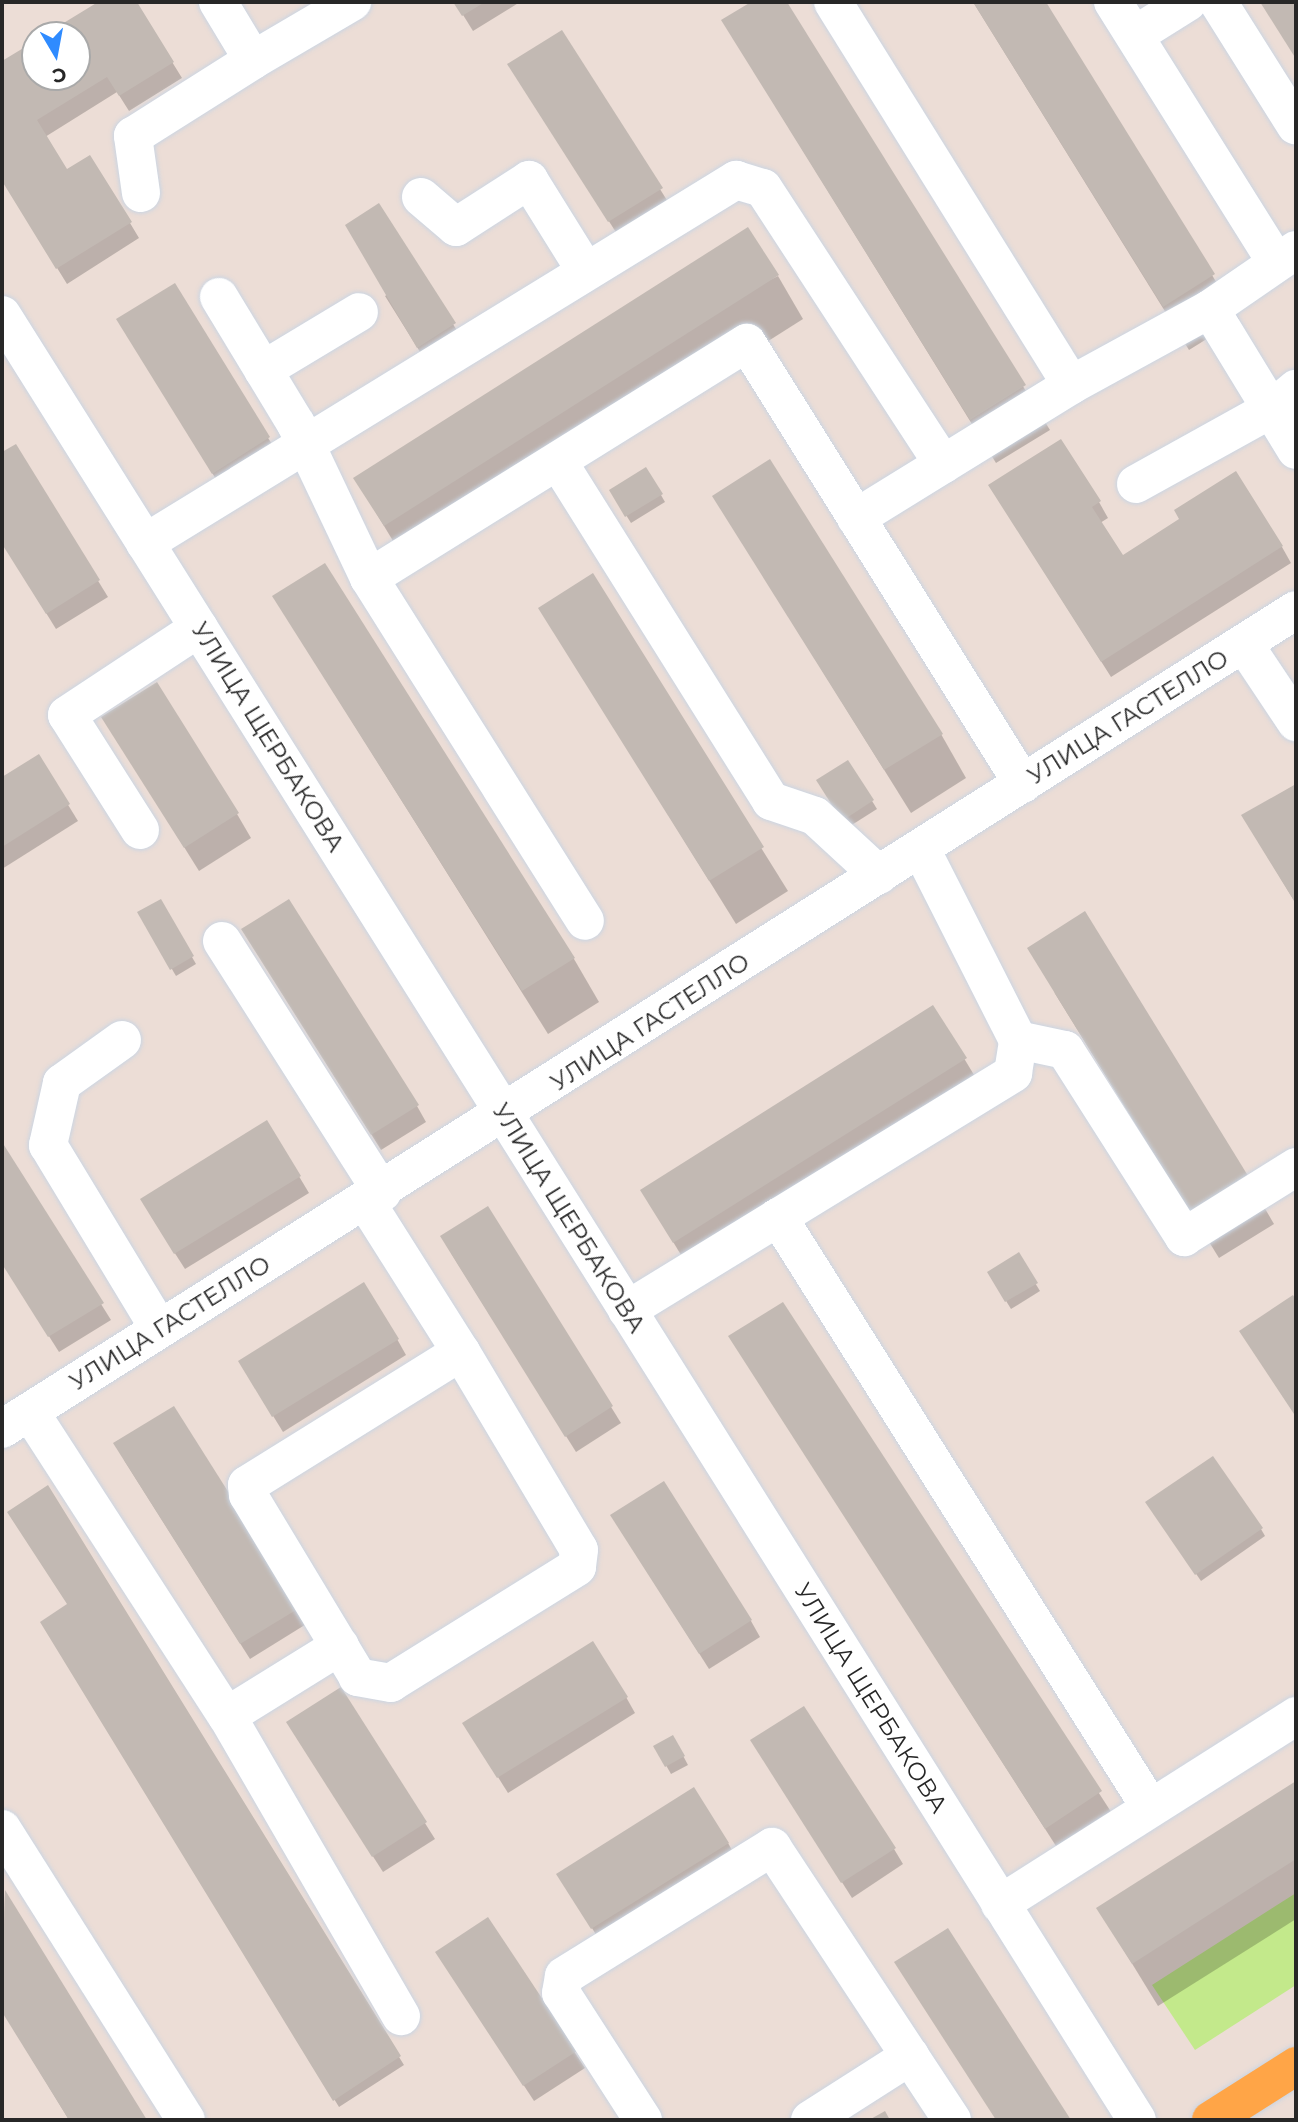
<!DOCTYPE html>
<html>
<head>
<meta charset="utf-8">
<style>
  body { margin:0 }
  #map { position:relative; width:1298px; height:2122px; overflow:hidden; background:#ecddd6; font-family:Montserrat,sans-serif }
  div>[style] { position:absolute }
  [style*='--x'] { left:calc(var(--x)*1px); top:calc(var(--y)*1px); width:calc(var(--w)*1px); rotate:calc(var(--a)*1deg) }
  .green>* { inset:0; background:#c3e98b }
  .shadow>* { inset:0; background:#0003 }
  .building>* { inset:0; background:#c2b9b3 }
  .roads { filter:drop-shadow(0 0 2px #cbd5e2) drop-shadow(0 0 2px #cbd5e2) }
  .minor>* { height:38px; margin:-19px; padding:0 19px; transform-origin:19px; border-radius:19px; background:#fff }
  .major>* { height:38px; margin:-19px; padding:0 19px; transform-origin:19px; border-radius:19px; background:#ffa547 }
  span { translate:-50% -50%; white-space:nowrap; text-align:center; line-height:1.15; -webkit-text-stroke:7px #fff; paint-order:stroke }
  .street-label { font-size:24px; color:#272727 }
  .frame { position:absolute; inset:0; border:4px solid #272727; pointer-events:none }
  .north { position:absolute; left:21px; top:21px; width:70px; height:70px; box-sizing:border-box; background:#fff; border:2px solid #a9a9a9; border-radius:50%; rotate:170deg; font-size:19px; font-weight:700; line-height:28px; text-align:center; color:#272727 }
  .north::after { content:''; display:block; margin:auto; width:24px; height:32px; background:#2f8bff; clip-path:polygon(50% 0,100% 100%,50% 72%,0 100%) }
</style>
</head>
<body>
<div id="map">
  <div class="green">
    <i style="clip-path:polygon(1296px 1893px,1296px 1985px,1195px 2050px,1152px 1985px)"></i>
  </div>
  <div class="shadow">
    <i style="clip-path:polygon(101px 2px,135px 2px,182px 78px,129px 111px,117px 92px,45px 137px,67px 171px,130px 223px,139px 238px,67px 284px,2px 179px,2px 63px,35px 43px,35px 77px,77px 77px,77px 35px,48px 35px)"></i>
    <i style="clip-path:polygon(455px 2px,520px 2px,473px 31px)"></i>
    <i style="clip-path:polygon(754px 2px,785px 2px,1050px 430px,996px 463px,723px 21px)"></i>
    <i style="clip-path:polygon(973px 2px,1044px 2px,1239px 319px,1189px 350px)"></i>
    <i style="clip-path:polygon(561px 32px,670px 205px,619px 237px,519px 80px)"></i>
    <i style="clip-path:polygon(378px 206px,458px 332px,422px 355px,385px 296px,390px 293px)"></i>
    <i style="clip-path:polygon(778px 276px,803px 319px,410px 569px,355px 478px)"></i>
    <i style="clip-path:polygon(174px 285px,278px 454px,222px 489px,128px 335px)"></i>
    <i style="clip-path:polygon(15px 446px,108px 597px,56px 629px,2px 542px,2px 454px)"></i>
    <i style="clip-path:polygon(646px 469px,665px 502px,631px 523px,611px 491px)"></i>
    <i style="clip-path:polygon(714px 497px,941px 734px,966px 778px,911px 813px)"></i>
    <i style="clip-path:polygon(1000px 502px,1099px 502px,1108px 518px,1100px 523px,1122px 557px,1282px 547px,1291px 563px,1111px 677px)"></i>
    <i style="clip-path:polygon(592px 576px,788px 891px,736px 924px,540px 608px)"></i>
    <i style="clip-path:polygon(274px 597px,574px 959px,599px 1002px,548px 1034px)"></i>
    <i style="clip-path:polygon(118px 741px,237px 814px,251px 838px,199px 871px)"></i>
    <i style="clip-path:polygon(38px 756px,78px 821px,2px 869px,2px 779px)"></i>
    <i style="clip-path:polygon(848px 762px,877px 809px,847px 828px,818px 781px)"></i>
    <i style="clip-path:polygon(1295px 785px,1296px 787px,1296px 904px,1243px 816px)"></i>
    <i style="clip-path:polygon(160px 901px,196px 964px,176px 976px,139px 913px)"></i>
    <i style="clip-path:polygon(253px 945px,417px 1106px,426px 1122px,381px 1150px)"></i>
    <i style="clip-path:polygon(1054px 992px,1248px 1180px,1274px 1224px,1219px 1258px)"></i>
    <i style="clip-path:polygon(933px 1007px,991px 1103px,700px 1286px,642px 1191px)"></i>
    <i style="clip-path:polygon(267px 1123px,309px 1193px,185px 1269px,151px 1216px)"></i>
    <i style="clip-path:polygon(2px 1145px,111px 1320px,59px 1352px,2px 1262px)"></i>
    <i style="clip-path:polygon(488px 1208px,621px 1423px,576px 1452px,451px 1253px)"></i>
    <i style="clip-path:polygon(1018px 1255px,1040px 1291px,1011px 1309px,989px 1273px)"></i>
    <i style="clip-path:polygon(1293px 1297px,1296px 1303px,1296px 1416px,1251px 1347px)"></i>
    <i style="clip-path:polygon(783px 1304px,1126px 1835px,1072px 1871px,730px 1336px)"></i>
    <i style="clip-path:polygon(397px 1339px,406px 1355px,283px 1432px,249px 1377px)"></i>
    <i style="clip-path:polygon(173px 1408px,308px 1623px,250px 1659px,124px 1460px)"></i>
    <i style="clip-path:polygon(47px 1488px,404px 2065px,339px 2107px,42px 1622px,69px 1605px)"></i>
    <i style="clip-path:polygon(1152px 1510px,1261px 1529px,1265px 1536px,1201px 1581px)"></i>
    <i style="clip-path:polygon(622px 1532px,751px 1621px,760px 1637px,709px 1669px)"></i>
    <i style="clip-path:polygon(341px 1690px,435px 1839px,383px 1872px,297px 1738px)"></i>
    <i style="clip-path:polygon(626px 1697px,635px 1713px,508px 1793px,474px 1739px)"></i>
    <i style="clip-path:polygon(673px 1737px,688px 1765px,671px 1774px,655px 1746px)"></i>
    <i style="clip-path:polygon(762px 1756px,894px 1849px,903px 1864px,852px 1898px)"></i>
    <i style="clip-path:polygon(1296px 1783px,1296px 1919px,1158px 2006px,1098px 1908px)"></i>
    <i style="clip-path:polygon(728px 1843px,737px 1859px,602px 1944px,568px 1890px)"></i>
    <i style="clip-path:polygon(5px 1893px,145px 2120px,69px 2120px,2px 2010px)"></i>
    <i style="clip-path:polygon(488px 1919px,585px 2068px,534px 2101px,447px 1968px)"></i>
  </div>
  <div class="building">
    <i style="clip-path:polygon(98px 2px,137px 2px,174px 62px,119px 96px,107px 77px,37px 120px,67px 169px,90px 155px,132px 222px,56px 269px,2px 181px,2px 61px,35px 41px,35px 77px,77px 77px,77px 35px,44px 35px)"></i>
    <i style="clip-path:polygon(453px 2px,485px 2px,462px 16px)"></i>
    <i style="clip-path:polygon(751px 2px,787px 2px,1026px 385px,970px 420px,721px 20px)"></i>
    <i style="clip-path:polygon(973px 2px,1046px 2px,1215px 274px,1163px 307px)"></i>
    <i style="clip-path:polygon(1260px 2px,1296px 2px,1296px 59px)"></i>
    <i style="clip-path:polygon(562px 30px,663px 188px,608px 222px,507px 64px)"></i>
    <i style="clip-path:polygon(379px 203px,456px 323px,417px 348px,345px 225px)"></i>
    <i style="clip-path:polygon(748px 227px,779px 275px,384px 526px,353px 478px)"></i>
    <i style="clip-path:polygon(175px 283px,270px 437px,212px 474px,116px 319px)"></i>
    <i style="clip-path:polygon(1061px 439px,1101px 501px,1092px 507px,1123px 555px,1179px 519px,1174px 510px,1236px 471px,1283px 546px,1101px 662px,988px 485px)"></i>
    <i style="clip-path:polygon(16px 444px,100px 580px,46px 614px,2px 544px,2px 452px)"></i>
    <i style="clip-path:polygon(770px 459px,943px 734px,884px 770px,712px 496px)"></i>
    <i style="clip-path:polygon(646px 467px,663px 494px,625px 517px,609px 490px)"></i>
    <i style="clip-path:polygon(325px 563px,575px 958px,522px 991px,272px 596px)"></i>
    <i style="clip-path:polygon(593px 573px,764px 847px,709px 881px,538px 608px)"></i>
    <i style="clip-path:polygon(157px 682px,239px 813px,184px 848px,101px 717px)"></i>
    <i style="clip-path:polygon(39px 754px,70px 804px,2px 847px,2px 777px)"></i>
    <i style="clip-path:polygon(848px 760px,874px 800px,842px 821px,816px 780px)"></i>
    <i style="clip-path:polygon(1296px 784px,1296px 904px,1241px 815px)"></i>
    <i style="clip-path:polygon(161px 899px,194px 956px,170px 970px,137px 912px)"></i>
    <i style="clip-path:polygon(289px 899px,419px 1105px,371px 1135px,241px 929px)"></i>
    <i style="clip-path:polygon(1085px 911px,1250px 1179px,1192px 1216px,1027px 948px)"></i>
    <i style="clip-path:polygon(933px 1005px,967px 1058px,673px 1243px,640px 1190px)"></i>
    <i style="clip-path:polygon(267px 1120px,301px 1176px,174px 1254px,140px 1199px)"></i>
    <i style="clip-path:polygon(2px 1142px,104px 1303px,48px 1337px,2px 1264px)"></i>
    <i style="clip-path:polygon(488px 1206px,613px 1406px,565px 1437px,440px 1236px)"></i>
    <i style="clip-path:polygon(1019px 1252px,1038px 1283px,1005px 1302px,987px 1272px)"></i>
    <i style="clip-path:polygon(364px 1282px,399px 1339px,272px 1417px,238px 1361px)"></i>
    <i style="clip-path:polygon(1293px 1295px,1296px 1300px,1296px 1417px,1239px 1331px)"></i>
    <i style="clip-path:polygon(783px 1302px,1102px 1791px,1045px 1829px,728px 1336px)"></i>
    <i style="clip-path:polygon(174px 1406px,301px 1607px,240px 1644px,113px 1443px)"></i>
    <i style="clip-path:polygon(1213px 1456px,1263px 1528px,1195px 1575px,1145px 1502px)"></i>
    <i style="clip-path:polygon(664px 1481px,752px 1620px,699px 1654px,610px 1515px)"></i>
    <i style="clip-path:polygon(48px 1485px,401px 2056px,333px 2101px,40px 1622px,67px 1604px,7px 1512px)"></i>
    <i style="clip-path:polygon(593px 1641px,628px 1697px,497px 1778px,462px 1723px)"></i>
    <i style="clip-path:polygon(341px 1687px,427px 1822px,372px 1857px,286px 1722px)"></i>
    <i style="clip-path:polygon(804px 1706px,896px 1848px,841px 1883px,750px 1740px)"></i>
    <i style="clip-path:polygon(673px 1735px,685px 1756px,665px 1767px,653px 1746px)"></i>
    <i style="clip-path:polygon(1296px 1781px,1296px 1859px,1132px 1964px,1096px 1908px)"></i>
    <i style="clip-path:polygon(694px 1787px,729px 1843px,591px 1929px,556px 1874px)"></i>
    <i style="clip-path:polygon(5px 1890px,147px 2120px,69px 2120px,2px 2012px)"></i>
    <i style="clip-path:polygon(488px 1917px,577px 2051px,523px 2086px,435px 1952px)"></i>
    <i style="clip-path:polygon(948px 1928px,1071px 2120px,996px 2120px,894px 1962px)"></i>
    <i style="clip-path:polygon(885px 2111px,890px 2120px,869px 2120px)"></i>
  </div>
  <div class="roads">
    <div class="minor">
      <i style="--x:833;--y:2;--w:451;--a:58.1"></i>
      <i style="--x:1113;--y:2;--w:307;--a:57.9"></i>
      <i style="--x:1218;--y:2;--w:146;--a:57.8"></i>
      <i style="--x:1135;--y:35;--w:62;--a:-31.9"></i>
      <i style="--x:253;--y:60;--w:115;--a:-30.4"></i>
      <i style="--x:141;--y:193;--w:58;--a:-98"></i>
      <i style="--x:133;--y:136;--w:142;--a:-32.3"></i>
      <i style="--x:253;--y:60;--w:68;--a:-121.1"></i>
      <i style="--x:421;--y:197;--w:46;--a:40.6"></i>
      <i style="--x:456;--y:227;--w:87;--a:-32.8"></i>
      <i style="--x:529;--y:180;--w:106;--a:58.1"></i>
      <i style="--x:219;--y:297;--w:149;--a:58.8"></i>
      <i style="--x:296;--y:424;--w:170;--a:64.6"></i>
      <i style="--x:369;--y:578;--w:405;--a:57.8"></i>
      <i style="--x:1210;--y:309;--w:165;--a:58.6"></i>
      <i style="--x:2;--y:315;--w:2132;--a:57.84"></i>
      <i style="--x:263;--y:370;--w:112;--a:-31.1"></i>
      <i style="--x:559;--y:463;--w:399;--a:57.9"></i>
      <i style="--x:771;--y:801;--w:46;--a:18.8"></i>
      <i style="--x:815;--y:816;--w:87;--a:42.7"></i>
      <i style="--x:1136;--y:484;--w:157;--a:-29"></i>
      <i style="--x:1273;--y:408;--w:30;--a:-40"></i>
      <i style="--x:856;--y:518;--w:253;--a:-31.7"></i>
      <i style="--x:1071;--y:385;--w:158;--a:-28.7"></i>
      <i style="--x:1210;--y:309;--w:104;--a:-34.5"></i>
      <i style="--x:145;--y:543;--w:694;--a:-31.56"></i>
      <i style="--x:736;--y:180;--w:28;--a:17"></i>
      <i style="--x:763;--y:188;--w:330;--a:56.9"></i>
      <i style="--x:369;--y:578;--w:445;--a:-31.9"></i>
      <i style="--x:747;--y:343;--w:520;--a:57.96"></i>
      <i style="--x:1244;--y:644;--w:94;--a:56.3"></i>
      <i style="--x:140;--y:830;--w:136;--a:-122.4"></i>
      <i style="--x:67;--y:715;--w:158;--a:-33.4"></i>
      <i style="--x:921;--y:849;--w:214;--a:63.1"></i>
      <i style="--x:1018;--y:1040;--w:48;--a:12"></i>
      <i style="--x:1065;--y:1050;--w:222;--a:57.5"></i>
      <i style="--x:1184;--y:1237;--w:132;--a:-32"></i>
      <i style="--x:222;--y:941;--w:298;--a:57.5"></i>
      <i style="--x:382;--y:1192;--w:19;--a:148"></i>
      <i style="--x:366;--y:1202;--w:178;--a:57.7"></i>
      <i style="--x:122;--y:1040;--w:74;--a:144.4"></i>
      <i style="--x:62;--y:1083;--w:64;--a:102.7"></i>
      <i style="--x:48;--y:1145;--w:214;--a:58.8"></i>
      <i style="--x:778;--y:1217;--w:697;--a:57.77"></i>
      <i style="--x:627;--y:1310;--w:453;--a:-31.5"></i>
      <i style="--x:1013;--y:1073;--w:33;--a:-81"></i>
      <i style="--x:461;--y:1352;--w:230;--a:59.2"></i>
      <i style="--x:579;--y:1550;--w:17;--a:97"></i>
      <i style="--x:577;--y:1567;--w:219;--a:148.1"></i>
      <i style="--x:391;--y:1683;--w:34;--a:-170"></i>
      <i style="--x:358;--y:1677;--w:213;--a:-121.1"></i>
      <i style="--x:248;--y:1495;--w:10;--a:-96"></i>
      <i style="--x:247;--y:1485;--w:252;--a:-31.9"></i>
      <i style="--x:30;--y:1412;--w:362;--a:57.1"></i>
      <i style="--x:227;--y:1716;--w:347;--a:59.9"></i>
      <i style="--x:2;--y:1429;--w:1531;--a:-32.33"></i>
      <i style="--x:227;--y:1716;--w:133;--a:-31.8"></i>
      <i style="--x:2;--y:1829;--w:344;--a:57.7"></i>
      <i style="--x:1000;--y:1904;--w:351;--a:-32.4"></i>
      <i style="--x:643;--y:2120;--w:151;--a:-122.8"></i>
      <i style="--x:561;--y:1993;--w:17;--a:-80"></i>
      <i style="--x:564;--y:1976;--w:245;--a:-31.8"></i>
      <i style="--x:772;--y:1847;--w:327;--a:56.6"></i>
      <i style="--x:810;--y:2120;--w:119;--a:-32.6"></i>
    </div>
    <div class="major">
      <i style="--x:1211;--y:2120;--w:101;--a:-32.4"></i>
    </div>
  </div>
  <div class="street-label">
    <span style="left:1128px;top:717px;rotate:-32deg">УЛИЦА ГАСТЕЛЛО</span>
    <span style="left:268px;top:737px;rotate:58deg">УЛИЦА ЩЕРБАКОВА</span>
    <span style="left:650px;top:1022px;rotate:-33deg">УЛИЦА ГАСТЕЛЛО</span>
    <span style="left:569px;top:1218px;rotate:58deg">УЛИЦА ЩЕРБАКОВА</span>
    <span style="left:170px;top:1323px;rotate:-32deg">УЛИЦА ГАСТЕЛЛО</span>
    <span style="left:871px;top:1698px;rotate:58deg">УЛИЦА ЩЕРБАКОВА</span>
  </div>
  <div class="frame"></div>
  <div class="north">С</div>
</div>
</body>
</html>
